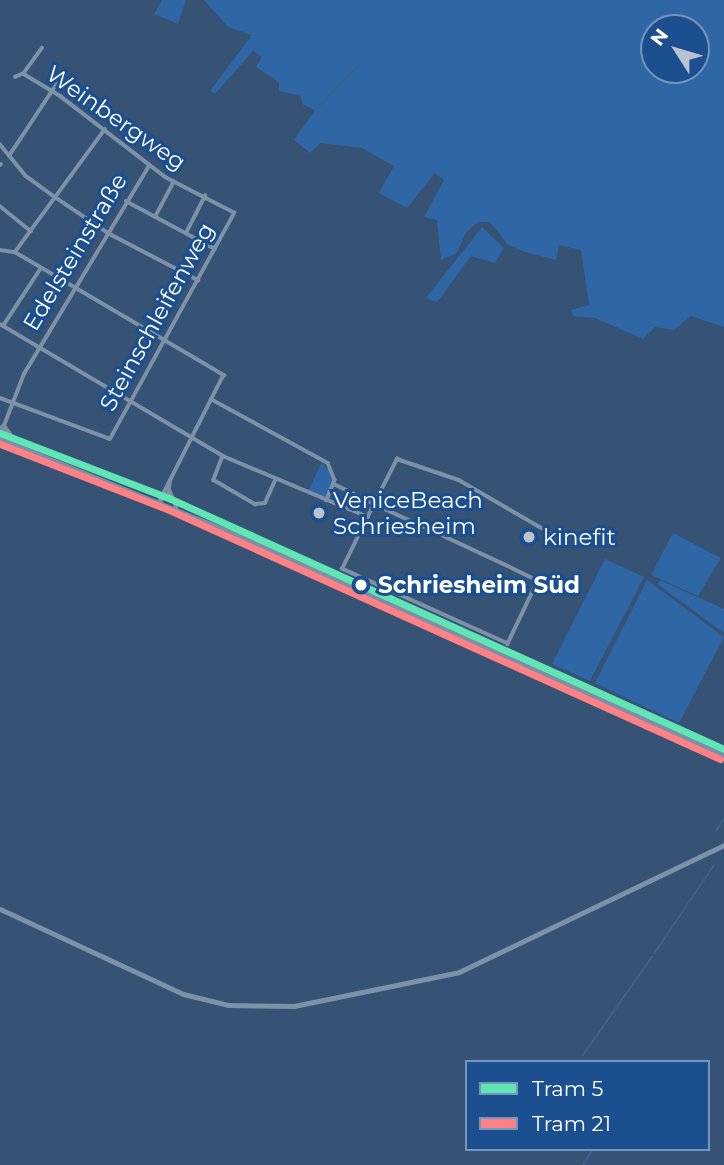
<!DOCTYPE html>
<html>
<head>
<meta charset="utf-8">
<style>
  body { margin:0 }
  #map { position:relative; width:724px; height:1165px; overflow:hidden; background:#365274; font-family:Montserrat,sans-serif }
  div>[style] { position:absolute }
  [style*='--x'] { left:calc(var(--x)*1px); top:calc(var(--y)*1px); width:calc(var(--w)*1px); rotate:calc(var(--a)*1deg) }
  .green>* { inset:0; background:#2f66a5 }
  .stream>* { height:2px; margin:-1px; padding:0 1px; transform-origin:1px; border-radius:1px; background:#3b618d }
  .minor>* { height:3.5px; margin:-1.75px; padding:0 1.75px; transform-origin:1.75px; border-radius:1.75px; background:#7d92a8 }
  .tertiary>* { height:5px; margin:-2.5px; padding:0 2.5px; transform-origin:2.5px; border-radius:2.5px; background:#7d92a8 }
  .primary>* { height:7px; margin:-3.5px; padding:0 3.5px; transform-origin:3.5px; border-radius:3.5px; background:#7d8ea7 }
  .tram-1>* { height:7px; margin:-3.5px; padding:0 3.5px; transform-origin:3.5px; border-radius:3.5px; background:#60e5b4 }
  .tram-2>* { height:7px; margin:-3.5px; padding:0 3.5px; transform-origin:3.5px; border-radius:3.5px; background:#ff8085 }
  .dots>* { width:19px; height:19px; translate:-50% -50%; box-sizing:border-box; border:4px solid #1b4f8f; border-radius:50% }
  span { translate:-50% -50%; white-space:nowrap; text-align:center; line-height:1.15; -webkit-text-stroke:6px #1b4f8f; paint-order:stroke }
  .street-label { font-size:23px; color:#fff }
  .poi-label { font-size:23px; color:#fff }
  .left { translate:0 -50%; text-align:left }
  .stop-label { font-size:23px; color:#fff; font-weight:700 }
  .legend { position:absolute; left:465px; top:1060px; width:245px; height:91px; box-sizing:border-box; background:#1b4f8f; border:2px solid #7695bc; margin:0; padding:9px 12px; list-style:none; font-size:21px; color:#fff }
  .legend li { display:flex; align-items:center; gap:14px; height:35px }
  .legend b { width:35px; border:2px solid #7695bc }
  .north { position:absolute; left:640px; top:14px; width:70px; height:70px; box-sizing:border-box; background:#1b4f8f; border:2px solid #7695bc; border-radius:50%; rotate:307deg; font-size:19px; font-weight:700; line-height:28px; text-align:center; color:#fff }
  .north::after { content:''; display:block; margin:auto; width:24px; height:32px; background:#b9c2ce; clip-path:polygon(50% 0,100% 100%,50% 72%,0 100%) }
</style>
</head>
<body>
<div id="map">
  <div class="green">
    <i style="clip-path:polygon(162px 0,186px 0,178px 24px,154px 14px)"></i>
    <i style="clip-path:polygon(evenodd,204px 0,724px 0,724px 327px,691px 316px,674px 330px,655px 327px,643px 339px,595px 318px,573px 316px,571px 310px,589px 305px,581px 250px,559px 245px,556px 260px,525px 252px,508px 245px,490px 222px,478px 222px,466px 232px,457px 253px,441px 260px,437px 220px,424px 217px,444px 180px,435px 173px,407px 208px,379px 193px,394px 166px,362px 148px,320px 143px,310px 153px,294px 140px,315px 110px,302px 104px,301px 96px,279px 91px,279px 82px,256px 67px,262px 57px,253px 51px,215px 94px,210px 91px,252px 35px,228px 27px,204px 0,654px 28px,696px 28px,696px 70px,654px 70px,654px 28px)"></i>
    <i style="clip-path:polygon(482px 227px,504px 248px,495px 263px,471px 256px,437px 302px,426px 298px)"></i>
    <i style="clip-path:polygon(322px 462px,333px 477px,326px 498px,308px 491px)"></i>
    <i style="clip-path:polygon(673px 533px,721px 558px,698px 596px,651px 575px)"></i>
    <i style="clip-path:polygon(605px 559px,644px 577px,590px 681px,552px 664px)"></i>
    <i style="clip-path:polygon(647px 580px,724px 637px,679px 723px,595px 683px)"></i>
    <i style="clip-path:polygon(660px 580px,724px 609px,724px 633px,657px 584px)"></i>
  </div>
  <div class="stream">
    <i style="--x:357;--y:68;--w:4;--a:-45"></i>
    <i style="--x:320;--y:106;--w:49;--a:-47.5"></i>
    <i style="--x:716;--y:831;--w:15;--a:-58"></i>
    <i style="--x:654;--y:954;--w:107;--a:-56"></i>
    <i style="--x:583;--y:1055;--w:120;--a:-54.9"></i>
    <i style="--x:583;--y:1165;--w:19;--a:-58"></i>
  </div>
  <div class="minor">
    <i style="--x:23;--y:74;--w:32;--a:-54"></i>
    <i style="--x:0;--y:144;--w:41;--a:50.9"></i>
    <i style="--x:26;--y:176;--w:36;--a:36"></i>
    <i style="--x:55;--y:197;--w:64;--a:34.2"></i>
    <i style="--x:108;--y:233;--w:102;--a:27.6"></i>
    <i style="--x:9;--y:156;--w:92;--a:-56.5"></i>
    <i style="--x:0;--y:165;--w:1;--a:-45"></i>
    <i style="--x:126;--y:201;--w:101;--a:28.3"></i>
    <i style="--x:0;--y:206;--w:40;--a:39"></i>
    <i style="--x:155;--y:217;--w:40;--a:-62"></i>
    <i style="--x:186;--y:233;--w:42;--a:-62.8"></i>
    <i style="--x:0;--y:250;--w:15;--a:8"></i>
    <i style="--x:15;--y:252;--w:243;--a:30.5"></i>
    <i style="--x:224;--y:375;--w:141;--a:116.9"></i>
    <i style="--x:15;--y:252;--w:152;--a:-53.8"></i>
    <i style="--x:0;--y:324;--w:259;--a:30.6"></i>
    <i style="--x:223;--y:456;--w:157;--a:22.8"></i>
    <i style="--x:3;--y:326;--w:69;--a:-56.8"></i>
    <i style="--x:0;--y:398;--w:117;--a:20.4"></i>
    <i style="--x:110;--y:439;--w:258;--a:-61.2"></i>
    <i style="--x:234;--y:213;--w:76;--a:-152.8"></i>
    <i style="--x:166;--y:178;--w:133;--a:-142.4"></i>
    <i style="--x:61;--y:97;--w:44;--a:-148.8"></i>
    <i style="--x:23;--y:74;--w:8;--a:157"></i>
    <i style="--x:211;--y:399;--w:133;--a:28.7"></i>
    <i style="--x:328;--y:463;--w:18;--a:68"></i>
    <i style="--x:335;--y:480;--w:22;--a:112"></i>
    <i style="--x:0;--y:436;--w:66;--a:-68.8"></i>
    <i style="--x:24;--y:374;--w:243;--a:-59"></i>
    <i style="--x:223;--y:456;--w:26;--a:111"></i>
    <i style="--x:214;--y:480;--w:48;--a:30.3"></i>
    <i style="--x:255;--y:504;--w:10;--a:-6"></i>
    <i style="--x:265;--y:503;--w:24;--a:-66"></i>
    <i style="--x:334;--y:484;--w:28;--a:26"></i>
    <i style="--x:359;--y:496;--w:9;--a:27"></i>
    <i style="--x:367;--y:500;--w:8;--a:30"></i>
    <i style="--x:374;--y:504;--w:81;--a:24.7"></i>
    <i style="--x:448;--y:538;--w:66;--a:25"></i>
    <i style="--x:508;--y:566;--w:32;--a:26"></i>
    <i style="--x:537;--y:580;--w:1;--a:45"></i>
    <i style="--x:538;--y:581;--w:70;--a:115.5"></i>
    <i style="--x:508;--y:644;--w:182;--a:-155.7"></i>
    <i style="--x:342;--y:569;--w:72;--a:-63.8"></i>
    <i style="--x:374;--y:504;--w:51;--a:-62.9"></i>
    <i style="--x:397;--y:459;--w:65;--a:18.7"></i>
    <i style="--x:459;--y:480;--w:121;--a:30.2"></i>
    <i style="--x:170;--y:491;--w:18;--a:68"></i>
    <i style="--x:160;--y:501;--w:10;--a:-37"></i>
    <i style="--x:168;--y:495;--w:15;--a:-82"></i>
  </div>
  <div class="tertiary">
    <i style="--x:0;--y:909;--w:202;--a:24.9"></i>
    <i style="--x:183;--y:994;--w:46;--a:13.7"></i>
    <i style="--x:228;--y:1005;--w:66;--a:0.9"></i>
    <i style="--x:294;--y:1006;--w:168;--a:-11.6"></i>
    <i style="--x:459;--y:972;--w:294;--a:-25.6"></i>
  </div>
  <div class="primary">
    <i style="--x:3;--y:427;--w:24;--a:54"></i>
    <i style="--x:0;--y:440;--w:286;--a:22"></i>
    <i style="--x:265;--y:547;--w:504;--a:24.38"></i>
  </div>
  <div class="tram-1">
    <i style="--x:0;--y:433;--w:183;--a:21.1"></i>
    <i style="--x:171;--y:499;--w:607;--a:24.33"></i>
  </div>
  <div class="tram-2">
    <i style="--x:0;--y:444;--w:179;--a:21.3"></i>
    <i style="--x:167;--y:509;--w:607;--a:24.33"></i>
  </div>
  <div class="dots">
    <i style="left:319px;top:513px;background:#b9c2ce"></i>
    <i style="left:529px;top:537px;background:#b9c2ce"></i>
    <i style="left:361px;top:585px;background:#fff"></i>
  </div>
  <div class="street-label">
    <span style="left:116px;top:118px;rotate:35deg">Weinbergweg</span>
    <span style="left:75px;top:252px;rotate:-59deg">Edelsteinstraße</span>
    <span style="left:157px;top:317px;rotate:-61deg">Steinschleifenweg</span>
  </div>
  <div class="poi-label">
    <span class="left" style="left:333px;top:513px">VeniceBeach<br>Schriesheim</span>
    <span class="left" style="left:543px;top:537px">kinefit</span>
  </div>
  <div class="stop-label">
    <span class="left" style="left:378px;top:585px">Schriesheim Süd</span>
  </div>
  <ul class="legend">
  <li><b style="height:9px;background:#60e5b4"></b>Tram 5</li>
  <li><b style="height:9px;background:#ff8085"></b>Tram 21</li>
  </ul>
  <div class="north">N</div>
</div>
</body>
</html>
